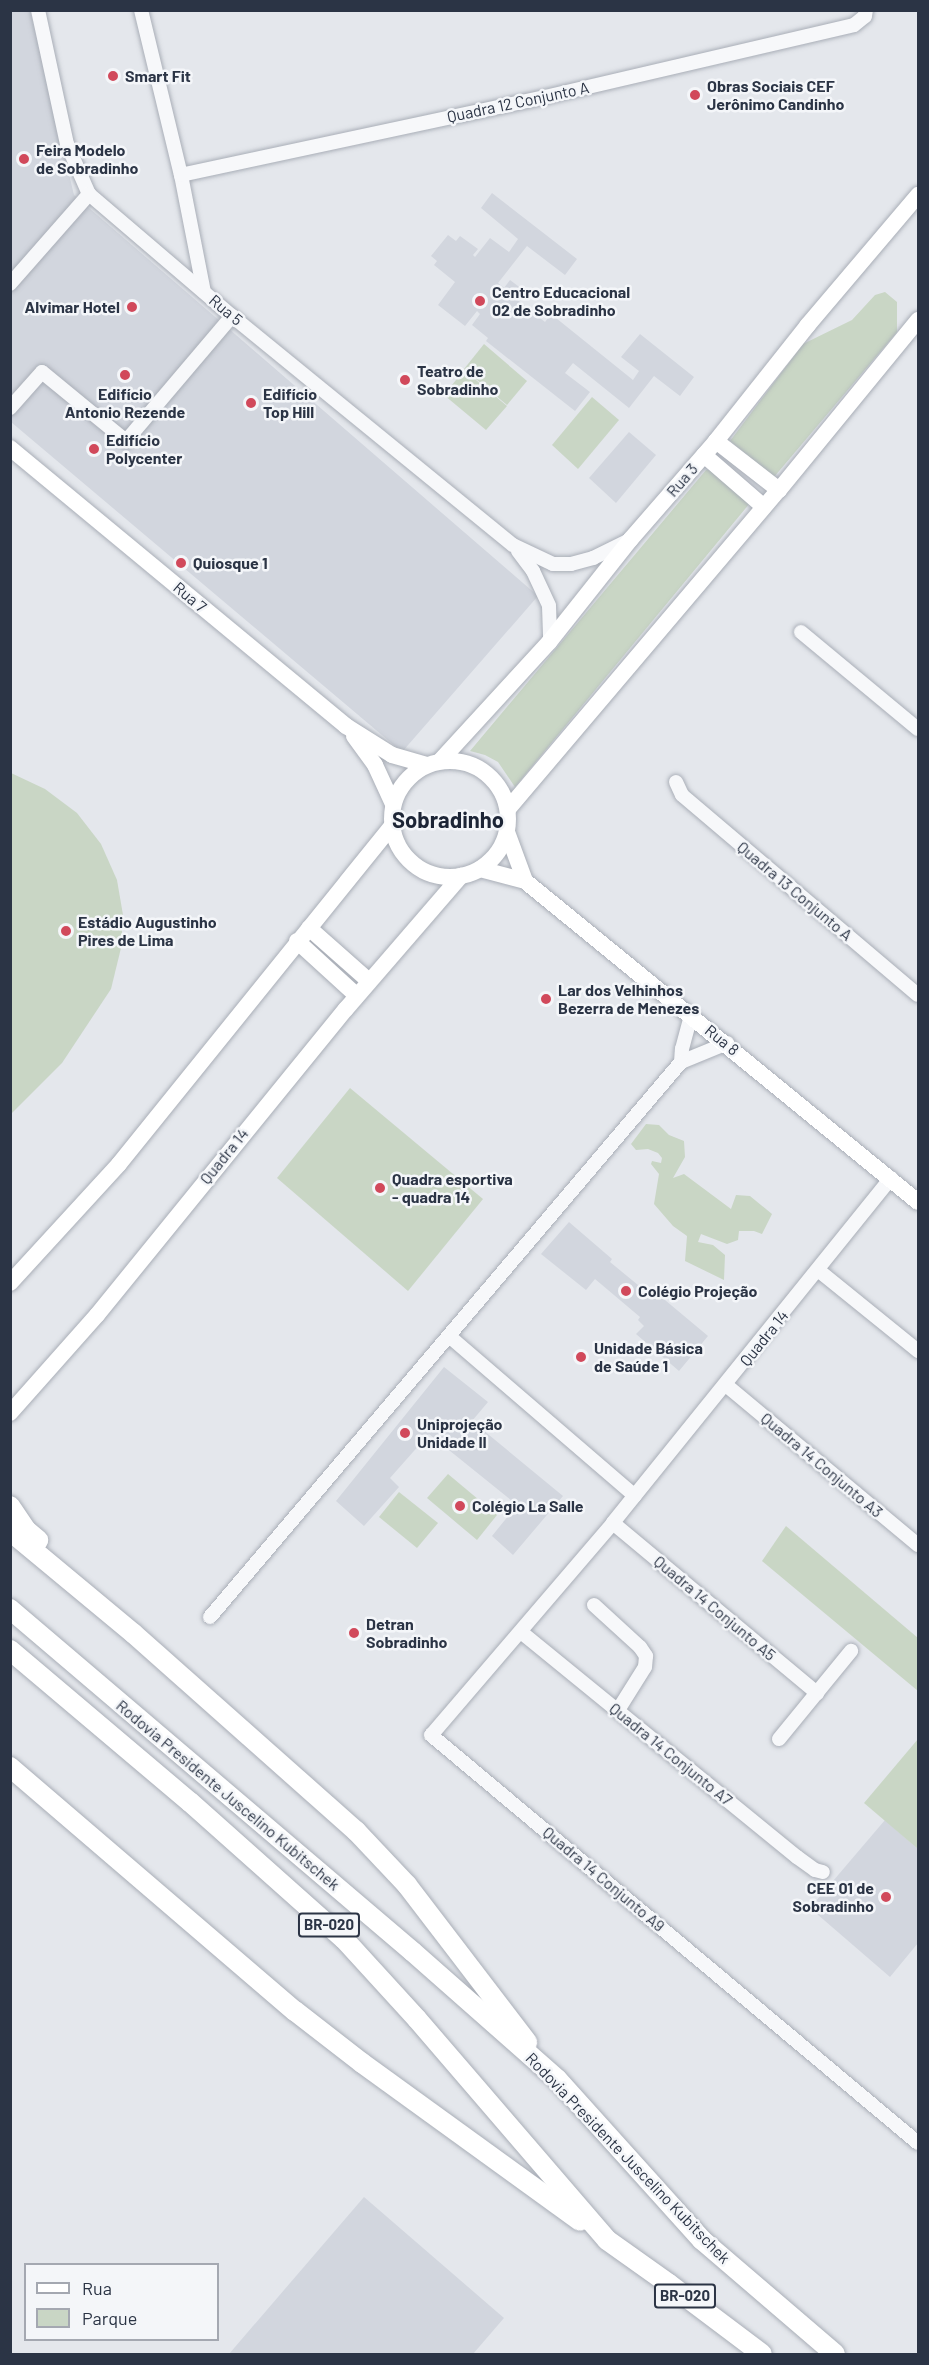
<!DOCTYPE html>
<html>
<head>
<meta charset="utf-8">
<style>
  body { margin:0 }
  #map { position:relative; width:929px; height:2365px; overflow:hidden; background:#e4e7ec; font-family:Barlow,sans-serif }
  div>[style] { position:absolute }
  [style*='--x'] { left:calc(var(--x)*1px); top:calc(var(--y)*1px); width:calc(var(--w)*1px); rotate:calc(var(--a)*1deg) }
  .built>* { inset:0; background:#d2d6de }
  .green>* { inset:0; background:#c9d6c5 }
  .roads { filter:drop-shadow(0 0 2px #a9aeb7) drop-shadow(0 0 2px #a9aeb7) }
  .minor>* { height:14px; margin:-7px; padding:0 7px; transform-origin:7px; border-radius:7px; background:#f7f8fa }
  .major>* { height:16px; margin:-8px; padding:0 8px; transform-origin:8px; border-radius:8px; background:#fff }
  .major>.ring { margin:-8px; padding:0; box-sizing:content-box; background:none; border:16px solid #fff; border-radius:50% }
  .highway>* { height:20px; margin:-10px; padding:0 10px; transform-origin:10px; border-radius:10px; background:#fff }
  .dots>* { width:16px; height:16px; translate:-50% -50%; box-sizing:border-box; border:3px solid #f4f6f9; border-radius:50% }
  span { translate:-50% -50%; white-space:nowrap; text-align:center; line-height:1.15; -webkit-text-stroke:5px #f4f6f9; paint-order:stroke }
  .shield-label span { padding:2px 4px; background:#f4f6f9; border:2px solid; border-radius:4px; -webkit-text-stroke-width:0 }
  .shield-label { font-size:15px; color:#2b3445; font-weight:700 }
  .poi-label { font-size:16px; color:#2b3445; font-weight:700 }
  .left { translate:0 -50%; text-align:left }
  .right { translate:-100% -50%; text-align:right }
  .street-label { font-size:16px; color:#2b3445 }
  .district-label { font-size:22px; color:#1d2536; font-weight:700 }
  .frame { position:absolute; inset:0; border:12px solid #2b3445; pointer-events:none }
  .legend { position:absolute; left:24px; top:2263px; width:195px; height:78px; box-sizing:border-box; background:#f4f6f9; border:2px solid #a4a8b1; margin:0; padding:8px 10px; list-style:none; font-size:18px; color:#2b3445 }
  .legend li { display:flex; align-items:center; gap:12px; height:30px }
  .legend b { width:30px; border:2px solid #a4a8b1 }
</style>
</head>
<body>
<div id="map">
  <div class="built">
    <i style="clip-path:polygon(30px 10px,74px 195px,538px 596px,402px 752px,11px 422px,10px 11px)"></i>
    <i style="clip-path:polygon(492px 193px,577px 259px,565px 275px,527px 246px,498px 283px,504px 288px,510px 280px,522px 289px,515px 298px,545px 322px,551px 314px,633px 380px,639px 371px,621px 357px,640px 334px,694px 377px,680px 396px,654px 376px,629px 408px,573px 363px,565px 373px,590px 392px,575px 411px,486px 341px,488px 338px,472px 325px,480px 314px,477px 311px,465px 326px,438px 305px,455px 282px,434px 265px,437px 261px,431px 256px,448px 235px,456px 241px,460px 236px,478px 249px,473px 255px,475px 257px,490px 238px,509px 252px,518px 239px,481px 208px)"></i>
    <i style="clip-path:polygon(629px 432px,656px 455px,616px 503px,589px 478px)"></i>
    <i style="clip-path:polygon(569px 1222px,612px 1259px,610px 1262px,655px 1299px,659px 1295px,708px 1336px,679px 1371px,636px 1334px,644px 1326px,638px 1320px,640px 1317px,595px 1279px,586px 1290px,541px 1254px)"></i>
    <i style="clip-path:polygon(444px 1367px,488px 1402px,472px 1421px,563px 1496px,513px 1555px,492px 1536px,517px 1505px,429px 1434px,390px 1478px,399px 1487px,364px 1526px,336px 1501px)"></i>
    <i style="clip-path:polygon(885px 1820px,918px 1849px,918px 1943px,890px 1977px,810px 1908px)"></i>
    <i style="clip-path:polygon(364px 2197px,504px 2318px,473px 2354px,229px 2354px)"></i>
  </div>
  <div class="green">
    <i style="clip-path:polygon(885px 292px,897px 302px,897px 332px,774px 477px,730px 441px,803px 344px,852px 320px,875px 295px)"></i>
    <i style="clip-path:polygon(484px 344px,527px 381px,507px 405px,464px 369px)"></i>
    <i style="clip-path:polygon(464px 370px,507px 406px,486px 430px,444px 395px)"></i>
    <i style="clip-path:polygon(592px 397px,619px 420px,578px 469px,552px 445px)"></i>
    <i style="clip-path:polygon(711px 469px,750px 503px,515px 787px,498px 762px,485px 755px,470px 751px,706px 470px)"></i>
    <i style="clip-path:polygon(11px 773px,45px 789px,77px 813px,101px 844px,117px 880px,123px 915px,121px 948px,111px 989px,62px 1063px,11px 1114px)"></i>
    <i style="clip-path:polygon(350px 1088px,483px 1199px,408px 1291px,277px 1178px)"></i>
    <i style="clip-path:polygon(646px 1124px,659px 1125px,669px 1135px,684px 1141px,685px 1157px,673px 1178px,684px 1174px,731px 1209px,736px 1195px,750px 1196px,772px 1214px,762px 1234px,754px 1231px,739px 1231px,738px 1240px,727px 1244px,701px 1234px,698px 1242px,713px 1245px,725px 1255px,724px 1280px,685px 1261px,687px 1236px,673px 1226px,654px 1204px,659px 1174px,651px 1164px,652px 1161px,661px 1163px,662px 1158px,658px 1153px,648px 1149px,636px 1150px,631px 1144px)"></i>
    <i style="clip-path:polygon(448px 1474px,497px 1515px,477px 1540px,427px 1498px)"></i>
    <i style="clip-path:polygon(399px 1492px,438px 1523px,417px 1548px,379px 1517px)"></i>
    <i style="clip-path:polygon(786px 1526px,918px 1638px,918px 1691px,762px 1561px)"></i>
    <i style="clip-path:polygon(918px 1739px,918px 1849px,864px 1803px)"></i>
  </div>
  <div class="roads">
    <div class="minor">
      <i style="--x:38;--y:10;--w:137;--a:77.8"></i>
      <i style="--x:67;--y:144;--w:55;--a:66.3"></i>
      <i style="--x:89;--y:194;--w:188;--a:40.5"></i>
      <i style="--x:232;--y:316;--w:362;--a:39.2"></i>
      <i style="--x:513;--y:545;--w:44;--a:25.4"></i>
      <i style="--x:553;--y:564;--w:18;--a:0"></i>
      <i style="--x:571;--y:564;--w:23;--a:-15"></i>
      <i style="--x:593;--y:558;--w:39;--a:-26"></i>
      <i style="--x:141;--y:10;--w:170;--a:76.4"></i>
      <i style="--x:181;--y:175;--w:119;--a:78.9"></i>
      <i style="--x:181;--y:175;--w:372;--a:-12.1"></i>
      <i style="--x:545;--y:97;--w:317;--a:-13.1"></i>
      <i style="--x:854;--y:25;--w:14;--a:-39"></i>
      <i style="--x:865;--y:16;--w:6;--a:-81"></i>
      <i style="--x:10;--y:284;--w:120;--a:-48.7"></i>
      <i style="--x:10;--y:408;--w:48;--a:-48.4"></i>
      <i style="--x:42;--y:372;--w:109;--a:39.4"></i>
      <i style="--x:126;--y:441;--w:164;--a:-49.7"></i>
      <i style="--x:518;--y:551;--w:25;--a:53"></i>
      <i style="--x:533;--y:571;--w:38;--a:65"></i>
      <i style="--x:549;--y:606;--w:35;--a:88"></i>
      <i style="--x:801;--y:632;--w:152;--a:39.7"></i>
      <i style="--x:676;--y:782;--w:14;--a:65"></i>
      <i style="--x:682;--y:795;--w:309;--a:40.3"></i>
      <i style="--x:681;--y:1062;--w:50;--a:-22.4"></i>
      <i style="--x:681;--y:1062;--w:13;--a:-86"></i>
      <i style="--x:682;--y:1049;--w:35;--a:-75"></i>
      <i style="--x:891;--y:1178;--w:443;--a:128.9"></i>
      <i style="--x:613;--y:1523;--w:279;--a:130.6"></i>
      <i style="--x:431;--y:1735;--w:635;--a:39.96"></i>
      <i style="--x:818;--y:1270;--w:129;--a:39"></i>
      <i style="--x:449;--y:1336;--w:245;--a:40.7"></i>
      <i style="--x:726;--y:1385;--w:250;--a:39.8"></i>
      <i style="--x:613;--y:1523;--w:266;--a:39.8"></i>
      <i style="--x:594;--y:1605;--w:62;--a:42.4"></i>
      <i style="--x:640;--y:1647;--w:11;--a:56"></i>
      <i style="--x:646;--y:1656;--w:11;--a:95"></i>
      <i style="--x:645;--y:1667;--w:51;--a:122.1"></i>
      <i style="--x:210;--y:1617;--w:728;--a:-49.68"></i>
      <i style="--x:521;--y:1632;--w:356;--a:39.2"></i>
      <i style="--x:797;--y:1857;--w:22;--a:36"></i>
      <i style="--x:815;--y:1870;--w:8;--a:14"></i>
      <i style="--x:779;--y:1739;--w:114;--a:-50.7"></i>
    </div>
    <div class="major">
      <i style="--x:716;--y:441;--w:80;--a:37.9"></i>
      <i style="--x:10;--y:448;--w:436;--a:39.6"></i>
      <i style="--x:346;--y:726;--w:54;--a:32.2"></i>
      <i style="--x:392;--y:755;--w:36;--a:16"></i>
      <i style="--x:704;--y:455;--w:79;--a:40.9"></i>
      <i style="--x:354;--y:736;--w:36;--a:54"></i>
      <i style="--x:375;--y:765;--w:43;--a:65.2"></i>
      <i style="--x:441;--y:760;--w:161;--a:-47.5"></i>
      <i style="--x:550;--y:641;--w:129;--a:-51.6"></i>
      <i style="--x:630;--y:540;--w:131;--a:-49"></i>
      <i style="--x:716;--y:441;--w:147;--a:-51.6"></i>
      <i style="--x:807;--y:326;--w:172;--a:-49.7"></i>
      <i class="ring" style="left:392px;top:761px;width:100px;height:100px"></i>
      <i style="--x:508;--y:809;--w:419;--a:-49.7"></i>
      <i style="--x:779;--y:490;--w:220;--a:-50.7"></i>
      <i style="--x:507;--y:832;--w:52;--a:69.8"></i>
      <i style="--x:480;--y:869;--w:47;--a:14.9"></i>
      <i style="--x:525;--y:881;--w:507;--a:39.24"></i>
      <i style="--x:309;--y:928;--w:80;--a:41.5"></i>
      <i style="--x:297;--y:941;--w:81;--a:42.5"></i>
      <i style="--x:10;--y:1283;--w:161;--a:-47.5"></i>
      <i style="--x:119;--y:1164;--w:434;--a:-51.1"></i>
      <i style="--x:10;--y:1413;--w:131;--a:-48.4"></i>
      <i style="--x:97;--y:1315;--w:395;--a:-50.9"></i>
      <i style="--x:346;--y:1009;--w:176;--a:-49.2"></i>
    </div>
    <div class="highway">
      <i style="--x:10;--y:1506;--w:29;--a:56"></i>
      <i style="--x:26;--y:1530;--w:16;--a:40"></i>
      <i style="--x:10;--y:1531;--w:161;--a:39.7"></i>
      <i style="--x:134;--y:1634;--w:297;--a:41.6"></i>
      <i style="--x:356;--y:1831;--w:74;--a:46.6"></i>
      <i style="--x:407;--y:1885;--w:198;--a:52.6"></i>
      <i style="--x:10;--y:1609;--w:529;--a:40.4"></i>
      <i style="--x:413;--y:1952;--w:192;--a:41.4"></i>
      <i style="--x:557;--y:2079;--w:217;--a:48"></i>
      <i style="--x:702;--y:2240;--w:175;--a:40.6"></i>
      <i style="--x:10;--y:1650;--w:236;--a:40.2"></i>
      <i style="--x:190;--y:1802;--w:206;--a:41.7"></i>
      <i style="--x:344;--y:1939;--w:108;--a:47.6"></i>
      <i style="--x:417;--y:2019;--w:291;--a:49.3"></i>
      <i style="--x:607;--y:2240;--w:76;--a:35.4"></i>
      <i style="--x:669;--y:2284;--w:116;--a:37"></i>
      <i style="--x:10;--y:1767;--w:375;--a:40.6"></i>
      <i style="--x:295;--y:2011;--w:85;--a:37.8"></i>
      <i style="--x:362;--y:2063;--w:269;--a:35.9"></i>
    </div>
  </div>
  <div class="dots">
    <i style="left:113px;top:76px;background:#d1495b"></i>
    <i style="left:695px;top:95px;background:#d1495b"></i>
    <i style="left:24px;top:159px;background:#d1495b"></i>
    <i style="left:480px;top:301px;background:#d1495b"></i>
    <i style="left:132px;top:307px;background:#d1495b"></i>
    <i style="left:125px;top:375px;background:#d1495b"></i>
    <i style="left:405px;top:380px;background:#d1495b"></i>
    <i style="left:251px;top:403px;background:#d1495b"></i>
    <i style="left:94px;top:449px;background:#d1495b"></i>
    <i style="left:181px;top:563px;background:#d1495b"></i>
    <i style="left:66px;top:931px;background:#d1495b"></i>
    <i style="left:546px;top:999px;background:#d1495b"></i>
    <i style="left:380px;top:1188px;background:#d1495b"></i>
    <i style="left:626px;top:1291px;background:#d1495b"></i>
    <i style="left:581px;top:1357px;background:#d1495b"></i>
    <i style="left:405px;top:1433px;background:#d1495b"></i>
    <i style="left:460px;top:1506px;background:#d1495b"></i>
    <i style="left:354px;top:1633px;background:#d1495b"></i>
    <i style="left:886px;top:1897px;background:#d1495b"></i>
  </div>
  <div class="shield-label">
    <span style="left:329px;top:1925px">BR-020</span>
    <span style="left:685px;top:2296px">BR-020</span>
  </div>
  <div class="poi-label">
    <span class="left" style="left:125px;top:76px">Smart Fit</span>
    <span class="left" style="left:707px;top:95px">Obras Sociais CEF<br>Jerônimo Candinho</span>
    <span class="left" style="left:36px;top:159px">Feira Modelo<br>de Sobradinho</span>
    <span class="left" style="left:492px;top:301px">Centro Educacional<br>02 de Sobradinho</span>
    <span class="right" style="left:120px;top:307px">Alvimar Hotel</span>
    <span class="left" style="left:417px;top:380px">Teatro de<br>Sobradinho</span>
    <span style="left:125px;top:403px">Edifício<br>Antonio Rezende</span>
    <span class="left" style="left:263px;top:403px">Edifício<br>Top Hill</span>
    <span class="left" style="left:106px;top:449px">Edifício<br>Polycenter</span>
    <span class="left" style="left:193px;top:563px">Quiosque 1</span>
    <span class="left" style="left:78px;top:931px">Estádio Augustinho<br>Pires de Lima</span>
    <span class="left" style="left:558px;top:999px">Lar dos Velhinhos<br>Bezerra de Menezes</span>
    <span class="left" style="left:392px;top:1188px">Quadra esportiva<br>- quadra 14</span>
    <span class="left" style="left:638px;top:1291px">Colégio Projeção</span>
    <span class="left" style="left:594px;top:1357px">Unidade Básica<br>de Saúde 1</span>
    <span class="left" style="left:417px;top:1433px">Uniprojeção<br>Unidade II</span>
    <span class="left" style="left:472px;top:1506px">Colégio La Salle</span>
    <span class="left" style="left:366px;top:1633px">Detran<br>Sobradinho</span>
    <span class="right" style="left:874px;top:1897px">CEE 01 de<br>Sobradinho</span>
  </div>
  <div class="street-label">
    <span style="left:518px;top:102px;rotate:-12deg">Quadra 12 Conjunto A</span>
    <span style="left:226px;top:310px;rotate:40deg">Rua 5</span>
    <span style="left:682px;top:480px;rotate:-49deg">Rua 3</span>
    <span style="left:190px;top:597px;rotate:40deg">Rua 7</span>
    <span style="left:795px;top:891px;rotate:40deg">Quadra 13 Conjunto A</span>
    <span style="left:722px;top:1040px;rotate:39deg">Rua 8</span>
    <span style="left:224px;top:1156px;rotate:-51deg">Quadra 14</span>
    <span style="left:764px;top:1338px;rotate:-51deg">Quadra 14</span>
    <span style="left:822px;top:1465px;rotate:40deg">Quadra 14 Conjunto A3</span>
    <span style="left:715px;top:1608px;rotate:40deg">Quadra 14 Conjunto A5</span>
    <span style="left:671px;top:1754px;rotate:39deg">Quadra 14 Conjunto A7</span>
    <span style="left:228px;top:1795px;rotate:40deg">Rodovia Presidente Juscelino Kubitschek</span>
    <span style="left:604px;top:1879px;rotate:40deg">Quadra 14 Conjunto A9</span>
    <span style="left:628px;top:2158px;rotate:46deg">Rodovia Presidente Juscelino Kubitschek</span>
  </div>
  <div class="district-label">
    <span style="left:448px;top:820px">Sobradinho</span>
  </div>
  <div class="frame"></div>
  <ul class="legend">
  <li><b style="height:8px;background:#fff"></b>Rua</li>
  <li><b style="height:16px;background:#c9d6c5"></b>Parque</li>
  </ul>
</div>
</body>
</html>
